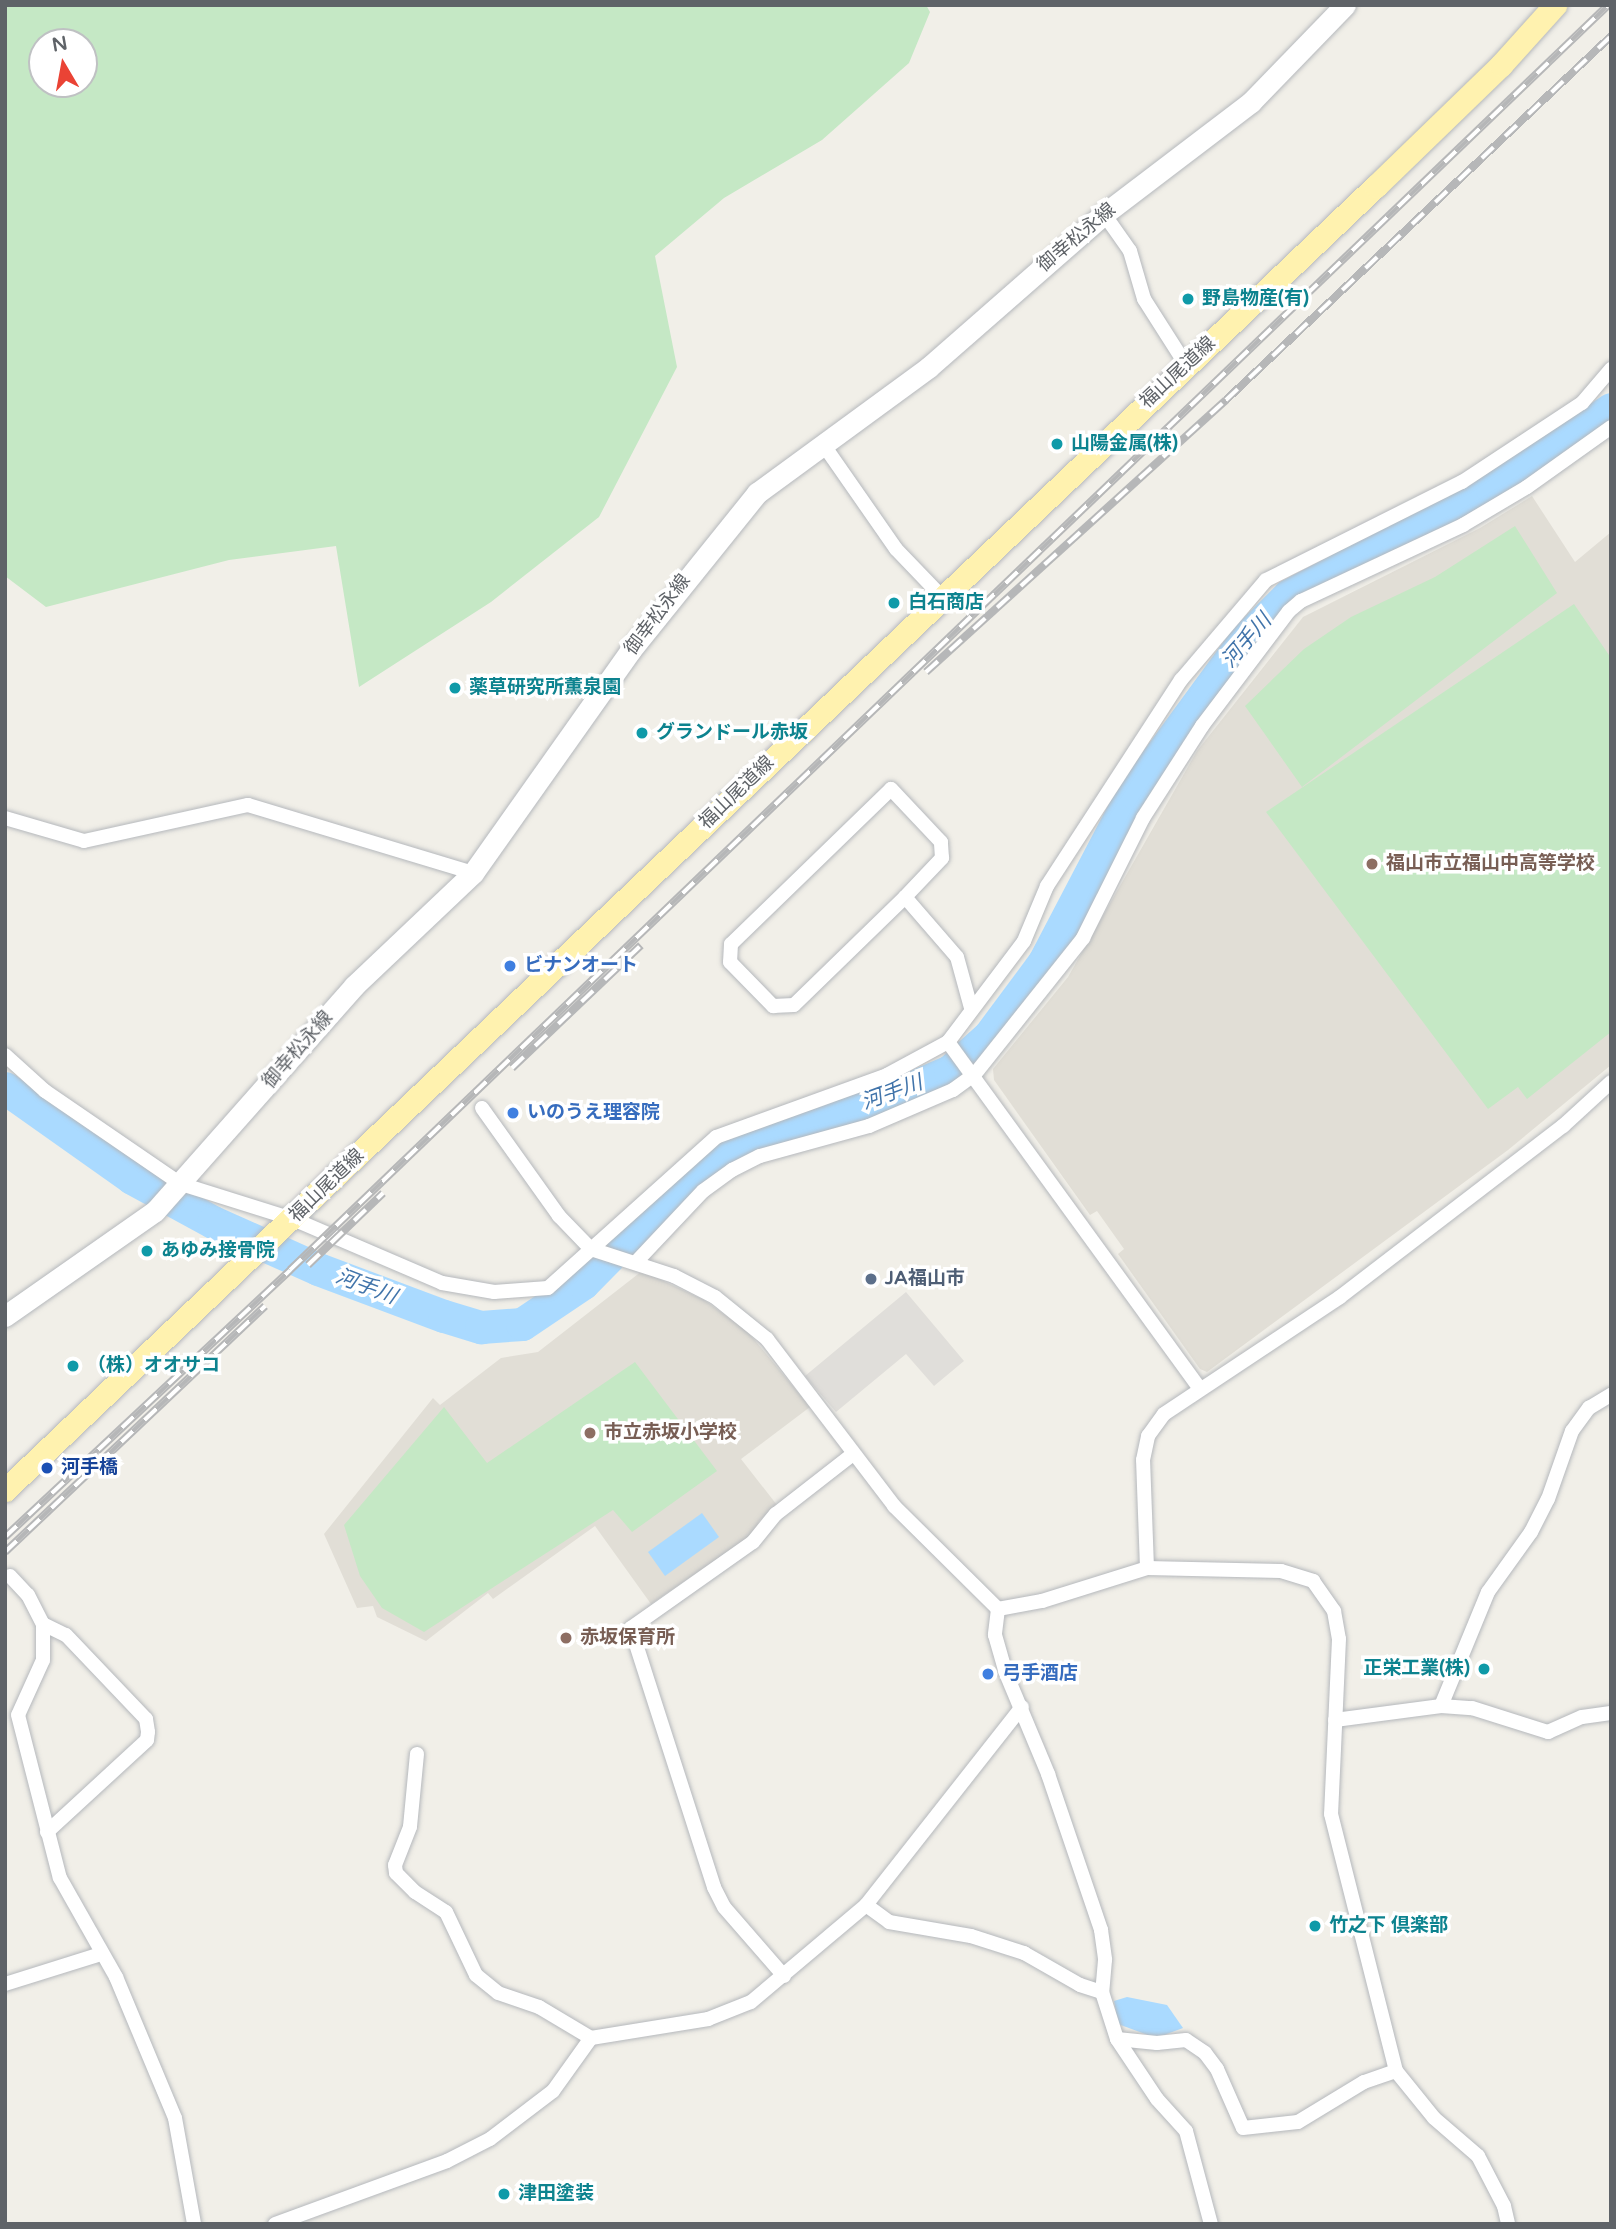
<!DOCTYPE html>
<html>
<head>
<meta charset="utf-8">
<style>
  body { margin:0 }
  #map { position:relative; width:1616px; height:2229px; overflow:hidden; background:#f1efe8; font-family:"Varela Round","Noto Sans JP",sans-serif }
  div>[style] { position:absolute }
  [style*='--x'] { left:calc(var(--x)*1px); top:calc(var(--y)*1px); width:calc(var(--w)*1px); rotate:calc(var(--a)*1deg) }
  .industrial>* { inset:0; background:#e0deda }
  .education>* { inset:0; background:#e1ded6 }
  .green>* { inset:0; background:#c5e8c5 }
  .water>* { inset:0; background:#aadaff }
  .river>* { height:33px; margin:-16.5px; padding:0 16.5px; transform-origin:16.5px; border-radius:16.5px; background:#aadaff }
  .roads { filter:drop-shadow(0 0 2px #b5b8bc) drop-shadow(0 0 2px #b5b8bc) }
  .minor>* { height:14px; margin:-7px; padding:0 7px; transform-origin:7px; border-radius:7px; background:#fff }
  .secondary>* { height:21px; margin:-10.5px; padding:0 10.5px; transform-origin:10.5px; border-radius:10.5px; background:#fff }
  .primary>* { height:23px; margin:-11.5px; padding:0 11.5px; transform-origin:11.5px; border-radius:11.5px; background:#fff2af }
  .rail>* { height:8px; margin-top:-4px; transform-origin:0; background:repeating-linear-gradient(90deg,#fff 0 16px,#b6b7b8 0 32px); box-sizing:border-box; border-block:2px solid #b6b7b8 }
  .dots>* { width:19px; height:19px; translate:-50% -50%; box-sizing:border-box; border:4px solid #fff; border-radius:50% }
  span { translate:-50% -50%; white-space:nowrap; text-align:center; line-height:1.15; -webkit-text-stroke:7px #fff; paint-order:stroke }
  .street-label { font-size:19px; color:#5f6368 }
  .culture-label { font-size:19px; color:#0d838f; font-weight:700 }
  .left { translate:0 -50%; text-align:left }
  .right { translate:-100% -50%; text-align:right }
  .education-label { font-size:19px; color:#785e54; font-weight:700 }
  .shop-label { font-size:19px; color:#366cbe; font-weight:700 }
  .service-label { font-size:19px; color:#4e5e75; font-weight:700 }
  .transit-label { font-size:19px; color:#164399; font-weight:700 }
  .water-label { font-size:21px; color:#4174aa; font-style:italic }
  .frame { position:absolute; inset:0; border:7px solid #5f6368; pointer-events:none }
  .north { position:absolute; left:28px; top:28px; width:70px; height:70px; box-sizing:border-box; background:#fff; border:2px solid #bfc1c3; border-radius:50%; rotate:350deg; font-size:19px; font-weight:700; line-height:28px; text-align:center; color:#5f6368 }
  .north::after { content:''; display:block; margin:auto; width:24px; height:32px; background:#ea4335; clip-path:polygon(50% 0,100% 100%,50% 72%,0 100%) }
</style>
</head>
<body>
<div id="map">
  <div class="industrial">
    <i style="clip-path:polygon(906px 1292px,964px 1361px,934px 1386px,906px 1354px,836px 1412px,805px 1376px)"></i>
  </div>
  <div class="education">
    <i style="clip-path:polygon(1532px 496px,1575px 562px,1611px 532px,1611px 1065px,1508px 1150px,1207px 1372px,1200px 1369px,1118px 1254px,1124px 1249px,1097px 1211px,1090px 1215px,994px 1080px,993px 1069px,1068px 977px,1197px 751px,1303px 617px,1480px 528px)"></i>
    <i style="clip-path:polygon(642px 1271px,704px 1300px,747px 1331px,810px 1407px,741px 1459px,777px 1505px,759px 1521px,755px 1533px,651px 1604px,595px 1526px,493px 1599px,488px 1593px,426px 1641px,377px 1617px,373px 1606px,357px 1608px,324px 1534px,433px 1398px,440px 1405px,501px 1358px,538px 1352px)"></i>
  </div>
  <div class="green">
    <i style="clip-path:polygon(evenodd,5px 5px,926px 5px,930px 12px,909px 63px,822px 140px,724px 198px,655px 256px,677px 367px,599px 517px,491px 602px,359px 687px,336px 546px,229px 560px,46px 607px,5px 576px,5px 5px,42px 42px,84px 42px,84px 84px,42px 84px,42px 42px)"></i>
    <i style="clip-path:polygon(1515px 526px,1557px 593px,1302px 787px,1245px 706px,1304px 649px,1351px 617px,1435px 577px)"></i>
    <i style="clip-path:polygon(1574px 604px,1611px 658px,1611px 1032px,1527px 1099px,1518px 1087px,1488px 1109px,1266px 812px)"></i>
    <i style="clip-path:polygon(635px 1362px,717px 1471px,632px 1532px,613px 1510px,424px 1632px,382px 1608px,360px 1576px,344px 1525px,444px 1407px,487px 1463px)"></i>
  </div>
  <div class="water">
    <i style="clip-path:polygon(702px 1513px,719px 1537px,665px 1576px,648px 1552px)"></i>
    <i style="clip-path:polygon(1127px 1997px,1167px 2005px,1183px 2028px,1156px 2038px,1118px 2024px,1114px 2001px)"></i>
  </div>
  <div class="river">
    <i style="--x:5;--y:1088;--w:156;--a:35.3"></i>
    <i style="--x:132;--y:1178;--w:92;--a:28.5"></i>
    <i style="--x:213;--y:1222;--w:115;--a:24.1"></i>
    <i style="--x:318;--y:1269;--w:134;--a:20.5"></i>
    <i style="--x:444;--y:1316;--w:39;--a:17"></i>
    <i style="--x:481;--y:1327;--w:41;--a:-4.2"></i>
    <i style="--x:522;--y:1324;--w:73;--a:-33.9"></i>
    <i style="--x:583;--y:1283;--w:151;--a:-45.5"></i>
    <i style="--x:689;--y:1175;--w:47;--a:-34.7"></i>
    <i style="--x:728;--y:1148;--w:53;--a:-20.8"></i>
    <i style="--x:778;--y:1129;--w:111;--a:-15.7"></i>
    <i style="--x:885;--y:1099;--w:71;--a:-23.3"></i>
    <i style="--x:950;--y:1071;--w:52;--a:-41.9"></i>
    <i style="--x:989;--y:1036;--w:92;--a:-53.4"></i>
    <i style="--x:1044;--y:962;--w:192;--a:-62.4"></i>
    <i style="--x:1133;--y:792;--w:190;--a:-53.8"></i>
    <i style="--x:1245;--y:639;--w:62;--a:-45"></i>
    <i style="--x:1289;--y:595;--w:229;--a:-27.6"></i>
    <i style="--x:1492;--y:489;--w:143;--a:-33.9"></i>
  </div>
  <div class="roads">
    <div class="minor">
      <i style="--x:1104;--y:214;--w:45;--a:54.9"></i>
      <i style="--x:1130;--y:251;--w:50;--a:73.7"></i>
      <i style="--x:1144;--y:299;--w:78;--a:57.5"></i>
      <i style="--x:823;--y:444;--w:128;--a:55.2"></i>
      <i style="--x:896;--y:549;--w:65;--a:46.2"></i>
      <i style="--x:5;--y:818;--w:82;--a:16.2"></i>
      <i style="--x:84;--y:841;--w:168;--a:-12.4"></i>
      <i style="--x:248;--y:805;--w:235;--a:16.8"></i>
      <i style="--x:905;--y:897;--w:54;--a:-46.5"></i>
      <i style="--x:942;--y:858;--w:16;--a:-94"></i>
      <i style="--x:941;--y:842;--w:73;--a:-133.3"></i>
      <i style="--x:891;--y:789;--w:223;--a:135.9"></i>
      <i style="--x:731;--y:944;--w:18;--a:93"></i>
      <i style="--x:730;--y:962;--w:62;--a:45.7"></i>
      <i style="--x:773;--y:1006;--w:21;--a:-3"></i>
      <i style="--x:794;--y:1005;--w:155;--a:-44.2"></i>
      <i style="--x:905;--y:897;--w:79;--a:49.1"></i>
      <i style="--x:957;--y:957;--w:53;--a:74.6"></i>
      <i style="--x:948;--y:1042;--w:427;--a:54"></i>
      <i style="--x:5;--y:1055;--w:54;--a:42"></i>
      <i style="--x:45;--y:1091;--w:165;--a:34.4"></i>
      <i style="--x:181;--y:1184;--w:117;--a:17.4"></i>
      <i style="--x:293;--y:1219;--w:162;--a:23.2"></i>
      <i style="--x:442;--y:1283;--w:53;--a:9.8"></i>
      <i style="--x:494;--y:1292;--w:54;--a:-4.2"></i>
      <i style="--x:548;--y:1288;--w:226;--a:-41.9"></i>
      <i style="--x:716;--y:1137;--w:182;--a:-19.9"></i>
      <i style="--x:887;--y:1075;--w:69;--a:-28.4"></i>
      <i style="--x:948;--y:1042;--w:126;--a:-53"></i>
      <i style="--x:1024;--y:941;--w:60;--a:-67.3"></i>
      <i style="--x:1047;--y:886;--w:246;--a:-57"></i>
      <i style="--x:1181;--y:680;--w:131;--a:-49.6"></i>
      <i style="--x:1266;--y:580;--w:219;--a:-26.6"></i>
      <i style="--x:1462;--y:482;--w:144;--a:-33.4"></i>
      <i style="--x:1582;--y:403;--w:45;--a:-49.5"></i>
      <i style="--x:482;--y:1108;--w:133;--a:54.5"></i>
      <i style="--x:559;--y:1216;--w:46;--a:45.9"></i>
      <i style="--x:591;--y:1249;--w:87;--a:18"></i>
      <i style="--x:674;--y:1276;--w:46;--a:27.1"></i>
      <i style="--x:715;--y:1297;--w:67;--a:38.9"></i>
      <i style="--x:767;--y:1339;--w:210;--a:52.7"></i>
      <i style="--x:894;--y:1506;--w:146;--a:44.7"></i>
      <i style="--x:998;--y:1609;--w:45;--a:-10.3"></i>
      <i style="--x:1042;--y:1601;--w:110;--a:-17.4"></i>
      <i style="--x:1147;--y:1568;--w:134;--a:1.3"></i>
      <i style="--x:1281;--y:1571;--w:34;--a:17"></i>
      <i style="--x:1313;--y:1581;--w:37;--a:55"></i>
      <i style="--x:1334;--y:1611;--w:28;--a:80"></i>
      <i style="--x:1339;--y:1639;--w:175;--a:92.6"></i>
      <i style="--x:1331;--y:1814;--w:265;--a:75.8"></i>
      <i style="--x:1396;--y:2071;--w:60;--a:51"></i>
      <i style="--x:1434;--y:2118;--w:58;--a:40.8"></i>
      <i style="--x:1478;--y:2156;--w:56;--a:62.5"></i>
      <i style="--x:1504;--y:2206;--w:18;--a:77"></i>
      <i style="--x:637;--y:1261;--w:96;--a:-46.7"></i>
      <i style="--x:703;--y:1191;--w:36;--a:-36"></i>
      <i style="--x:732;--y:1170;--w:31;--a:-27"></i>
      <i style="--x:760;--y:1156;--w:113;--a:-15.4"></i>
      <i style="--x:869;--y:1126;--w:91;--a:-23.2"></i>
      <i style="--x:953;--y:1090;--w:27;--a:-36"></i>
      <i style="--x:975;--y:1074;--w:174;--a:-51.5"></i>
      <i style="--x:1083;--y:938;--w:134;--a:-63.4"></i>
      <i style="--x:1143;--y:818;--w:109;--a:-57.3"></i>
      <i style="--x:1202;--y:726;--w:144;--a:-52.9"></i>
      <i style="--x:1289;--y:611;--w:16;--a:-40"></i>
      <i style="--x:1301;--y:601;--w:179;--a:-25.1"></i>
      <i style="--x:1463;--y:525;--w:74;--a:-30.7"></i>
      <i style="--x:1527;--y:487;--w:103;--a:-35.5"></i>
      <i style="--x:1147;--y:1568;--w:108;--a:-92.1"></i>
      <i style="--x:1143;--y:1460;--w:25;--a:-78"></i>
      <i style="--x:1148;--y:1436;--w:27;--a:-54"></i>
      <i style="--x:1164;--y:1414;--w:211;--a:-33.6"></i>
      <i style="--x:1340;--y:1297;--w:281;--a:-37.5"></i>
      <i style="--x:1563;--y:1126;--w:65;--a:-42.5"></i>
      <i style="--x:10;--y:1576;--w:26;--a:47"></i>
      <i style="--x:28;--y:1595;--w:33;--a:63"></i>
      <i style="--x:43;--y:1624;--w:36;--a:90"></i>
      <i style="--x:43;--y:1660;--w:60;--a:114.4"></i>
      <i style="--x:18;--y:1715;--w:168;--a:75.6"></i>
      <i style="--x:60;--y:1878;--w:114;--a:60.5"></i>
      <i style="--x:116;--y:1977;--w:153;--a:67.3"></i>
      <i style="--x:175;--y:2118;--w:108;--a:79.8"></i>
      <i style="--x:998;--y:1609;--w:26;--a:97"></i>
      <i style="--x:995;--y:1635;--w:37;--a:74"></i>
      <i style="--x:1005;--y:1671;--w:112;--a:67.3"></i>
      <i style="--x:1048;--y:1774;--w:165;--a:71.2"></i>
      <i style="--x:1101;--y:1930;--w:30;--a:82"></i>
      <i style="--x:1105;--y:1960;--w:32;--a:95"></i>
      <i style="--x:1102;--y:1992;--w:49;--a:72.3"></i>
      <i style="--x:1117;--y:2039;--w:72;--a:56.3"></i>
      <i style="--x:1157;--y:2099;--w:43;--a:47.8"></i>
      <i style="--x:1186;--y:2131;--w:96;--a:75"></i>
      <i style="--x:43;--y:1624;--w:25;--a:26"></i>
      <i style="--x:66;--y:1635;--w:116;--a:46.4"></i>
      <i style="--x:146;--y:1719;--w:13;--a:81"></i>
      <i style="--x:148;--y:1732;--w:8;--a:97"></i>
      <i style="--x:147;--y:1740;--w:136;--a:137.4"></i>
      <i style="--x:1441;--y:1706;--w:31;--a:4"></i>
      <i style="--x:1472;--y:1708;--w:80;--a:17.5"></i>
      <i style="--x:1548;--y:1732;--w:37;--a:-24"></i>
      <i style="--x:1582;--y:1717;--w:29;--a:-8"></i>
      <i style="--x:1335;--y:1720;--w:107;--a:-7.5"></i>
      <i style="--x:1441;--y:1706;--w:123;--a:-67.6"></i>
      <i style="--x:1488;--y:1592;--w:74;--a:-54.4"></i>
      <i style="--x:1531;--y:1532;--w:37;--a:-63"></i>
      <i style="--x:1548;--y:1499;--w:72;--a:-70.6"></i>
      <i style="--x:1572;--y:1431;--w:29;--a:-54"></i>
      <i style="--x:1589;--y:1408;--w:26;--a:-31"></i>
      <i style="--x:417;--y:1754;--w:73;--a:95.5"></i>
      <i style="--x:410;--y:1827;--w:41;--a:111.5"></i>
      <i style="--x:395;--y:1865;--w:8;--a:83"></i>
      <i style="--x:396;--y:1873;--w:27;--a:45"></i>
      <i style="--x:415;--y:1892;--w:37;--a:33"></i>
      <i style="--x:446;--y:1912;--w:70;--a:64.5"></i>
      <i style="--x:476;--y:1975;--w:28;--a:39"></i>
      <i style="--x:498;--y:1993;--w:43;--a:18.9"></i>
      <i style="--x:539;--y:2007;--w:61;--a:30.8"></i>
      <i style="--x:866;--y:1905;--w:29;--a:36"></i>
      <i style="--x:889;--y:1922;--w:83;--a:9.7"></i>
      <i style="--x:971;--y:1936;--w:56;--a:17.8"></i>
      <i style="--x:1024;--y:1953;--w:64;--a:29.7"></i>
      <i style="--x:1080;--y:1985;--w:23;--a:18"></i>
      <i style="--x:784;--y:1976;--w:91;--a:-131"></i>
      <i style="--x:724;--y:1907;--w:22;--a:-117"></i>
      <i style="--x:714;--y:1887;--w:272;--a:-107.8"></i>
      <i style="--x:631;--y:1628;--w:149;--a:-35.2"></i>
      <i style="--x:753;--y:1542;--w:36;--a:-51"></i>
      <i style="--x:776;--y:1514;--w:98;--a:-37.9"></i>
      <i style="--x:5;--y:1984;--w:101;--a:-17.4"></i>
      <i style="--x:1117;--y:2039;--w:40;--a:5.7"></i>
      <i style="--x:1157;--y:2043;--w:29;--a:-6"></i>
      <i style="--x:1186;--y:2040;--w:23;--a:34"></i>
      <i style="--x:1205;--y:2053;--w:20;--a:53"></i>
      <i style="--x:1217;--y:2069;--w:64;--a:66.2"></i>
      <i style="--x:1243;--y:2128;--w:55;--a:-6.2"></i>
      <i style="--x:1298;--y:2122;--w:77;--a:-31.2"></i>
      <i style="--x:1364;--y:2082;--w:34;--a:-19"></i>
      <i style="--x:275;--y:2224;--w:183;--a:-20.1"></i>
      <i style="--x:447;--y:2161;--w:48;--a:-27.1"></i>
      <i style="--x:490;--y:2139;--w:79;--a:-37.3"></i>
      <i style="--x:553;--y:2091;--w:65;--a:-54.4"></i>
      <i style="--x:591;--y:2038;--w:119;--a:-9.2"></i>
      <i style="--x:708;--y:2019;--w:46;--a:-21.6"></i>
      <i style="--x:751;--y:2002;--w:150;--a:-40.1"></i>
      <i style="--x:866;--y:1905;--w:252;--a:-51.8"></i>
    </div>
    <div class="secondary">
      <i style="--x:5;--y:1316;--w:183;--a:-35"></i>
      <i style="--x:155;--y:1211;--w:300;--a:-48.5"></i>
      <i style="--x:354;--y:986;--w:164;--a:-43.5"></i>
      <i style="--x:473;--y:873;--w:272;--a:-54.7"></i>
      <i style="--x:630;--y:651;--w:203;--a:-51.2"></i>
      <i style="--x:757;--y:493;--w:213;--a:-36.2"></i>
      <i style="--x:929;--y:367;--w:232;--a:-41.2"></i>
      <i style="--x:1104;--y:214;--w:185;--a:-37.3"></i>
      <i style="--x:1251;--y:102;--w:135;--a:-45.9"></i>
    </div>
    <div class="primary">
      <i style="--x:5;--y:1490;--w:1892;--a:-43.57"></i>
      <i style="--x:1376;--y:186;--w:174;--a:-44.1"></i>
      <i style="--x:1501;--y:65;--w:81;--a:-48"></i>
    </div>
  </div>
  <div class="rail">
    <i style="--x:926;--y:672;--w:405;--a:-42.2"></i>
    <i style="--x:1226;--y:400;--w:530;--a:-43.39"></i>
    <i style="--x:512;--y:1068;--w:178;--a:-43.6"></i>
    <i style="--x:308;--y:1265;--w:104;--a:-43.8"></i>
    <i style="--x:5;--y:1537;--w:391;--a:-43.1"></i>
    <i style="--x:290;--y:1270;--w:1827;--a:-43.82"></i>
    <i style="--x:5;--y:1552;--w:358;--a:-43.4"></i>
  </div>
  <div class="dots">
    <i style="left:1188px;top:299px;background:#0f9aa8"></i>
    <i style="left:1057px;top:444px;background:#0f9aa8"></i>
    <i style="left:894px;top:603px;background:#0f9aa8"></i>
    <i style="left:455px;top:688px;background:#0f9aa8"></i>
    <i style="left:642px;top:733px;background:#0f9aa8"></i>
    <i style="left:1372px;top:864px;background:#8d6e63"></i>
    <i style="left:510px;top:966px;background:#3f7fe0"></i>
    <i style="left:513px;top:1113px;background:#3f7fe0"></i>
    <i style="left:147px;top:1251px;background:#0f9aa8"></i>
    <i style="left:871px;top:1279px;background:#5c6f8a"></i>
    <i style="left:73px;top:1366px;background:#0f9aa8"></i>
    <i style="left:590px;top:1433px;background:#8d6e63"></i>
    <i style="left:47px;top:1468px;background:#1a4fb4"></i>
    <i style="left:566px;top:1638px;background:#8d6e63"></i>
    <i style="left:1484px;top:1669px;background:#0f9aa8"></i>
    <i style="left:988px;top:1674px;background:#3f7fe0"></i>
    <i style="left:1315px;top:1926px;background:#0f9aa8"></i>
    <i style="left:504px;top:2194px;background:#0f9aa8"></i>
  </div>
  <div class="street-label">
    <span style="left:1077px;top:238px;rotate:-40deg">御幸松永線</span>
    <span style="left:1178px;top:373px;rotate:-43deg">福山尾道線</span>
    <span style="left:658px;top:615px;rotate:-53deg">御幸松永線</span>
    <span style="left:737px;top:793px;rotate:-44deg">福山尾道線</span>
    <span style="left:298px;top:1050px;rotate:-49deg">御幸松永線</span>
    <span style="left:327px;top:1186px;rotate:-44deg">福山尾道線</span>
  </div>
  <div class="culture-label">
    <span class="left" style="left:1202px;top:299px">野島物産(有)</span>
    <span class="left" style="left:1071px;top:444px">山陽金属(株)</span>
    <span class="left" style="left:908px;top:603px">白石商店</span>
    <span class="left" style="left:469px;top:688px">薬草研究所薫泉園</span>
    <span class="left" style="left:656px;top:733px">グランドール赤坂</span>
    <span class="left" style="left:161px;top:1251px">あゆみ接骨院</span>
    <span class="left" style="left:87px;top:1366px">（株）オオサコ</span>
    <span class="right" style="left:1470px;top:1669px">正栄工業(株)</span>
    <span class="left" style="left:1329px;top:1926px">竹之下 倶楽部</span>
    <span class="left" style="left:518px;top:2194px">津田塗装</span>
  </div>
  <div class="education-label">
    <span class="left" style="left:1386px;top:864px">福山市立福山中高等学校</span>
    <span class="left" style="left:604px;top:1433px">市立赤坂小学校</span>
    <span class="left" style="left:580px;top:1638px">赤坂保育所</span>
  </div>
  <div class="shop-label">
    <span class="left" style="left:524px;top:966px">ビナンオート</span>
    <span class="left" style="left:527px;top:1113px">いのうえ理容院</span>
    <span class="left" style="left:1002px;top:1674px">弓手酒店</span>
  </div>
  <div class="service-label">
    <span class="left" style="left:885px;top:1279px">JA福山市</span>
  </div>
  <div class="transit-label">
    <span class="left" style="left:61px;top:1468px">河手橋</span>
  </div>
  <div class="water-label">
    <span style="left:1247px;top:641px;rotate:-49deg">河手川</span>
    <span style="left:892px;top:1093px;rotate:-20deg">河手川</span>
    <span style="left:366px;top:1287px;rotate:21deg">河手川</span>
  </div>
  <div class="frame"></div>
  <div class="north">N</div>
</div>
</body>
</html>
